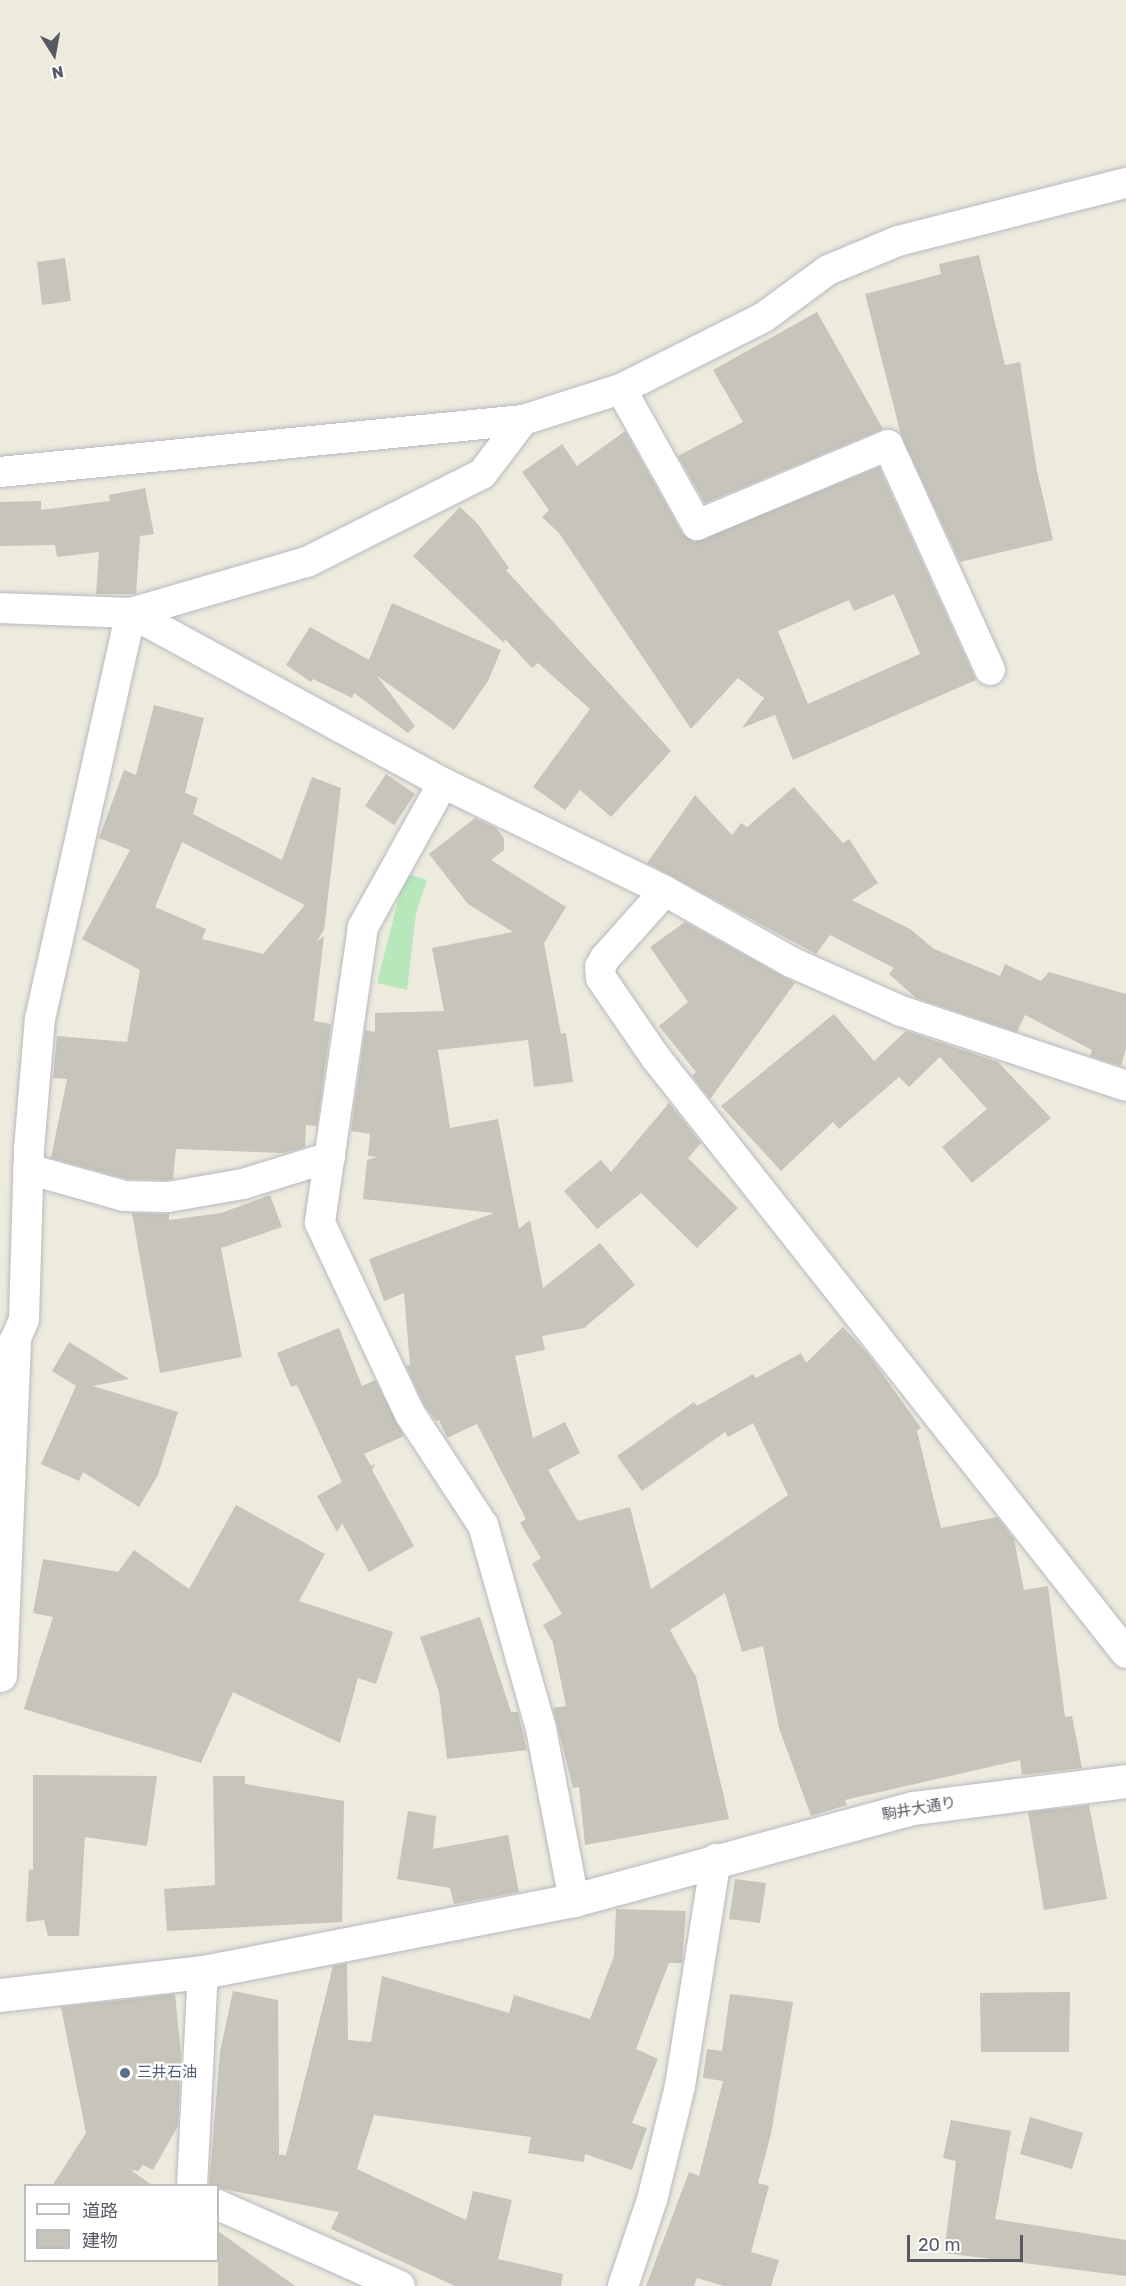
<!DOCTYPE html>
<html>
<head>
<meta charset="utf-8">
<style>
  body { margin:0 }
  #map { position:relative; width:1126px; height:2286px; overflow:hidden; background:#edeade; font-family:Rubik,"Noto Sans JP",sans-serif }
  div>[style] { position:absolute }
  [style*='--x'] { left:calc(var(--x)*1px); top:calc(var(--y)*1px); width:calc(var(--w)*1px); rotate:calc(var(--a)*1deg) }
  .green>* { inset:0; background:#b7e7ba }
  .building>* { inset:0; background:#c7c4bb }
  .roads { filter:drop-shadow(0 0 2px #b6b9bf) drop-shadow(0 0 2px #b6b9bf) }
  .street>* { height:30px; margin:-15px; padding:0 15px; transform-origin:15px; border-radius:15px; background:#fff }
  .secondary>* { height:33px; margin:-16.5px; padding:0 16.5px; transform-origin:16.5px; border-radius:16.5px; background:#fff }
  .dots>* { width:16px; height:16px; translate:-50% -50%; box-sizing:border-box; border:3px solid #fff; border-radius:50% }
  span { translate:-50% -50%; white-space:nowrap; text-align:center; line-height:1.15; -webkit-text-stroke:4.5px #fff; paint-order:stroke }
  .street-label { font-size:15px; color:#575b61 }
  .service-label { font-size:15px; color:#4e5e75 }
  .left { translate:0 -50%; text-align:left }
  .legend { position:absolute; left:24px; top:2184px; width:195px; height:78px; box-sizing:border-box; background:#fff; border:2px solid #bcbdc0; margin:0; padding:8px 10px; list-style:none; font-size:18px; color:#575b61 }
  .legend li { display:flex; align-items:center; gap:12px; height:30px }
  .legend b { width:30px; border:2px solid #bcbdc0 }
  .north { position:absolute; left:24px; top:24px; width:60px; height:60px; -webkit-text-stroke:4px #fff; paint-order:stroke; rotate:169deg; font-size:16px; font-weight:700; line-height:24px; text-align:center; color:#575b61 }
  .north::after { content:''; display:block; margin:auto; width:21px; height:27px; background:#575b61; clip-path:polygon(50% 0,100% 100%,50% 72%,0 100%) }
  .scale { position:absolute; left:907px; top:2235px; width:116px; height:27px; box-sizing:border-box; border:3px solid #575b61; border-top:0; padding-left:8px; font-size:18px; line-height:21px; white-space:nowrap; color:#575b61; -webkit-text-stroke:4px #fff; paint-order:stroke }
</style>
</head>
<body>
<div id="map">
  <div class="green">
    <i style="clip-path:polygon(405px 873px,427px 880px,416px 913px,407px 990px,377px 983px)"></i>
  </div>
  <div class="building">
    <i style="clip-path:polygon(979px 255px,1005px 365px,1020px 362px,1037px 471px,1053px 540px,960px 562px,901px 435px,865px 294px,941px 274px,939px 264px)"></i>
    <i style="clip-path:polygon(65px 258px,71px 301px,42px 305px,37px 262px)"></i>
    <i style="clip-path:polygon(817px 312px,883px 429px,705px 503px,678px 456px,743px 422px,713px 370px)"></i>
    <i style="clip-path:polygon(evenodd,625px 431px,682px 533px,695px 542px,879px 467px,976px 680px,793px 760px,775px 715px,742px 728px,764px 698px,738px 678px,691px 729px,559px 533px,542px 517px,549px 510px,522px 472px,562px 444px,577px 466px,625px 431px,894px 594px,920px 654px,808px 704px,778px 631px,849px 600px,854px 611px,894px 594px)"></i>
    <i style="clip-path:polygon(145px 488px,154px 534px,140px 536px,136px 594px,96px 594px,99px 552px,57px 557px,55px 545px,0 546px,0 502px,41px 501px,41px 510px,110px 501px,109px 495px)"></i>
    <i style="clip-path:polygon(460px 507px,477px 523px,509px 568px,506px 570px,671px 751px,611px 817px,580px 790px,565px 810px,533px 787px,590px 709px,538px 663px,532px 668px,505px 639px,504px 643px,413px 556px)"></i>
    <i style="clip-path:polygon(392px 603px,501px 650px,488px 681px,454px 730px,377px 676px,415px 726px,408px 733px,354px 693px,352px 698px,313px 679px,311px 682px,286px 665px,310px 627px,369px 660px)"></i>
    <i style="clip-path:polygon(evenodd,154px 705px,204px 718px,185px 793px,198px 798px,193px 814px,282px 860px,312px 777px,341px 788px,324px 930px,316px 942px,324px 936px,314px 1021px,331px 1024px,317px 1126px,306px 1125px,305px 1147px,284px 1153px,176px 1149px,173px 1179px,167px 1180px,127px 1179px,51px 1158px,67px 1079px,53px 1078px,57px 1036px,127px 1042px,140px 970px,82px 939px,130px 850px,99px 838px,124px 770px,136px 775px,154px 705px,182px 842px,305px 905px,263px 954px,202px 939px,206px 929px,155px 907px,182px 842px)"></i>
    <i style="clip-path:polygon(386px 774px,415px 794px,394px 825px,365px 806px)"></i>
    <i style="clip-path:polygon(794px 787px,843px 843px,849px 839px,878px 883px,852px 900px,910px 929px,934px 949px,1000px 976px,1005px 964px,1041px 981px,1049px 972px,1126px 994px,1126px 1048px,1121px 1066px,1090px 1056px,1092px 1050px,1025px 1015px,1017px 1032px,916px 998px,889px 974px,894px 968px,830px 935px,816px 954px,647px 863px,695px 795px,732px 835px,741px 823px,747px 827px)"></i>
    <i style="clip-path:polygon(475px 818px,496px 828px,504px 838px,504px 850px,491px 860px,566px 907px,544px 943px,561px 1034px,566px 1033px,573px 1082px,534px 1087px,528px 1040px,438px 1050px,450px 1128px,498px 1119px,519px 1229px,530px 1220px,543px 1288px,600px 1243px,635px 1285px,584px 1328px,542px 1336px,545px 1350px,515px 1356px,533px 1438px,565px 1422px,580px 1453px,548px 1470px,578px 1521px,630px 1507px,651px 1589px,788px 1495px,753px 1423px,728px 1437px,725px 1432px,642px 1491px,617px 1456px,694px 1402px,697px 1406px,753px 1374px,756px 1378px,801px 1353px,806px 1363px,843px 1327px,868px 1354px,921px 1428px,917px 1431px,941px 1528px,997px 1517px,1014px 1539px,1024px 1590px,1048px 1586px,1065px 1717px,1072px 1716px,1082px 1768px,1022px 1775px,1020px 1760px,845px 1800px,847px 1805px,811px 1816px,779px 1728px,763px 1646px,742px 1652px,725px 1593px,670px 1630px,696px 1677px,729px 1819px,585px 1845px,579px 1787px,573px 1788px,553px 1708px,566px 1706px,553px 1643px,543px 1625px,562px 1614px,532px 1564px,541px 1558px,520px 1523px,526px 1519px,477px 1424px,447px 1438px,439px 1420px,436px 1421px,425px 1406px,406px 1366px,410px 1365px,404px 1293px,384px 1301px,369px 1259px,494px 1213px,363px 1199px,367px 1160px,378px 1157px,368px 1156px,370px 1134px,351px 1131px,365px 1030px,375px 1032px,375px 1013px,444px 1011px,432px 948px,513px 932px,468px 904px,429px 854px)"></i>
    <i style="clip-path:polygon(685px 922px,795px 983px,710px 1099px,692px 1076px,696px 1072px,659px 1026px,688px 1002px,650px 947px)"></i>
    <i style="clip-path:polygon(834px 1014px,874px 1061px,906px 1031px,998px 1062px,1051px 1118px,972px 1183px,942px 1147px,987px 1109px,940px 1057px,909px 1087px,899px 1077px,839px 1129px,833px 1122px,781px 1171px,721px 1106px)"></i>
    <i style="clip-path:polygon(669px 1103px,701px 1143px,688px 1158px,738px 1208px,697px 1248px,641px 1193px,597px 1229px,564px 1191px,601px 1160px,611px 1172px)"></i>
    <i style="clip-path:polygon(270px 1195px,282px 1227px,221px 1248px,242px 1357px,160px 1373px,132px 1213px,169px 1214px,169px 1220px,221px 1213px)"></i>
    <i style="clip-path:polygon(339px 1328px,362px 1386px,375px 1380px,404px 1436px,364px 1454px,371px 1466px,375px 1464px,372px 1470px,414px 1546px,369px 1572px,342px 1523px,337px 1532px,317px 1496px,342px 1482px,297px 1385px,291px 1387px,277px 1353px)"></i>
    <i style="clip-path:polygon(69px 1342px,129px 1379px,93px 1386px,178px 1412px,158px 1475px,139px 1507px,83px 1472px,79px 1481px,41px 1464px,76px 1386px,52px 1371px)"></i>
    <i style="clip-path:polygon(236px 1505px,325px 1554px,299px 1601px,393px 1632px,376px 1684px,358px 1678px,340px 1743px,233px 1692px,201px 1763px,24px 1709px,53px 1617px,33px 1613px,43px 1559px,118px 1572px,134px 1550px,189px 1589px)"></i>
    <i style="clip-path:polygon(480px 1617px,511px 1712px,518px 1712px,527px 1750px,447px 1759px,439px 1692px,420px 1637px)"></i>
    <i style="clip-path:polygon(33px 1775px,157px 1776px,147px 1846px,85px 1837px,79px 1936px,48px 1936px,44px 1920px,26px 1922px,29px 1869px,33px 1870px)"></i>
    <i style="clip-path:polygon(213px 1776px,245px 1776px,245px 1784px,344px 1801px,342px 1922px,167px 1931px,164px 1889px,215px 1885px)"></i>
    <i style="clip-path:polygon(1089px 1805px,1107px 1899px,1044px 1910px,1028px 1812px)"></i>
    <i style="clip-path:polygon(408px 1811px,436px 1816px,433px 1849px,508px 1835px,519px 1892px,454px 1904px,450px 1888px,397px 1879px)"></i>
    <i style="clip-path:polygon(735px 1879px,766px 1883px,760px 1923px,729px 1919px)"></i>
    <i style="clip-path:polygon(616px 1909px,686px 1911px,682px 1963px,669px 1963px,636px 2049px,658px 2059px,632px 2123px,647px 2128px,632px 2170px,585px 2154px,584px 2162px,528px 2153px,531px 2137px,374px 2115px,357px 2169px,466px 2220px,473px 2191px,512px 2200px,498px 2259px,563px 2274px,561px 2286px,455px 2286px,331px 2229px,339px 2212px,209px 2186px,220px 2052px,233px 1991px,278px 2000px,279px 2155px,286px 2155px,333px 1966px,347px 1963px,348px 2040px,371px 2042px,382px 1976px,509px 2013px,514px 1995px,590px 2019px,614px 1956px)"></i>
    <i style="clip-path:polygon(1070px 1992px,1069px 2052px,981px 2052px,980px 1993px)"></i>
    <i style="clip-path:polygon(175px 1994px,181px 2055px,178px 2126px,153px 2170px,143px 2165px,138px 2171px,131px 2170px,153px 2186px,52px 2186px,86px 2133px,61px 2007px)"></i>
    <i style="clip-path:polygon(730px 1994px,793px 2002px,771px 2134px,758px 2183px,769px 2186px,751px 2252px,779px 2260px,771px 2286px,724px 2286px,697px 2278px,694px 2286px,646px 2286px,689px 2172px,699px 2176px,723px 2081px,703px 2078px,707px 2049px,722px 2051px)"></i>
    <i style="clip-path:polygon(1030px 2117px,1083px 2133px,1072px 2169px,1020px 2154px)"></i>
    <i style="clip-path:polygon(951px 2120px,1011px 2131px,995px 2219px,1126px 2240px,1126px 2276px,944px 2253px,956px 2161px,943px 2158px)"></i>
    <i style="clip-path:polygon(218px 2231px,295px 2286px,218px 2286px)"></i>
  </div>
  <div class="roads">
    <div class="street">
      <i style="--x:621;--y:389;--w:156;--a:60.8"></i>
      <i style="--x:697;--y:525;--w:207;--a:-22.7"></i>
      <i style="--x:888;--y:445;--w:247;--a:65.6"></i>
      <i style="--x:0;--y:472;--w:526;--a:-5.68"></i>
      <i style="--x:523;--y:420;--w:103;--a:-17.6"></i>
      <i style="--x:621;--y:389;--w:160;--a:-26.7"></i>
      <i style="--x:764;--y:317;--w:79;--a:-36.3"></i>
      <i style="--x:828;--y:270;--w:76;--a:-22.5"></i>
      <i style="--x:898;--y:241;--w:235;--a:-14.3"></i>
      <i style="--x:0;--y:608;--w:131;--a:2.2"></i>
      <i style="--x:131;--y:613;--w:183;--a:-16.2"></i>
      <i style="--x:307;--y:562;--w:196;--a:-26.7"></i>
      <i style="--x:482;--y:474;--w:68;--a:-52.8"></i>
      <i style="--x:131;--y:613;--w:355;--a:28.6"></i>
      <i style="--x:443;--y:783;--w:247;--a:25.9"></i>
      <i style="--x:665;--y:891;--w:145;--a:29.4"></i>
      <i style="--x:791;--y:962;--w:120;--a:24"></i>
      <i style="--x:901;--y:1011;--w:237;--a:18.4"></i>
      <i style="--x:443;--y:783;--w:165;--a:119.1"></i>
      <i style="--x:363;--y:927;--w:299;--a:98.3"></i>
      <i style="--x:320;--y:1223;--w:211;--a:64.8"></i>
      <i style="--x:410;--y:1414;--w:133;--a:56.7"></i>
      <i style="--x:483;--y:1525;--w:212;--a:74.1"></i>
      <i style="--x:541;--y:1729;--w:174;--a:79.1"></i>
      <i style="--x:665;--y:891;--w:90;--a:131.8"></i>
      <i style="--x:605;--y:958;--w:10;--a:119"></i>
      <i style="--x:600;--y:967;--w:11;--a:85"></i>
      <i style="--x:601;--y:978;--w:97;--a:55.5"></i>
      <i style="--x:656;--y:1058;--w:758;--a:51.69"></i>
      <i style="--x:28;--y:1169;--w:100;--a:15.7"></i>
      <i style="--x:124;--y:1196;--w:44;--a:1.3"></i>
      <i style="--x:168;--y:1197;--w:76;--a:-9.8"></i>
      <i style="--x:243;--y:1184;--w:91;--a:-17.2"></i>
      <i style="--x:14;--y:1343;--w:26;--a:-67"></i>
      <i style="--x:24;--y:1319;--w:170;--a:-88.3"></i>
      <i style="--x:29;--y:1149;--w:130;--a:-85.2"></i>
      <i style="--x:40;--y:1019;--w:416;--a:-77.4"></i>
      <i style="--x:192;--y:2186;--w:214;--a:-87.1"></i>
      <i style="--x:218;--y:2205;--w:199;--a:24"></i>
      <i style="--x:623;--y:2286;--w:91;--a:-71.4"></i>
      <i style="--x:652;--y:2200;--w:117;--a:-76.2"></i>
      <i style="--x:680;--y:2086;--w:230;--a:-81"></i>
    </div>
    <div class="secondary">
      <i style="--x:0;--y:1675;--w:332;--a:-87.6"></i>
      <i style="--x:0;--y:1995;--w:204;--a:-6.5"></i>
      <i style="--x:203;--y:1972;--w:378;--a:-11"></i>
      <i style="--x:574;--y:1900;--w:351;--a:-15.2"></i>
      <i style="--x:913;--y:1808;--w:215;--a:-7.2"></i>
    </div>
  </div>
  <div class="dots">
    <i style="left:125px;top:2073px;background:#5c6f8a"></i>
  </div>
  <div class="street-label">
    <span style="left:919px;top:1809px;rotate:-10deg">駒井大通り</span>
  </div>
  <div class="service-label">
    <span class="left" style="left:137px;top:2073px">三井石油</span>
  </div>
  <ul class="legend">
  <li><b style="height:8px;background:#fff"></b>道路</li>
  <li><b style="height:16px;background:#c7c4bb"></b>建物</li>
  </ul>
  <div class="north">N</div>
  <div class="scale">20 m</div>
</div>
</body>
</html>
